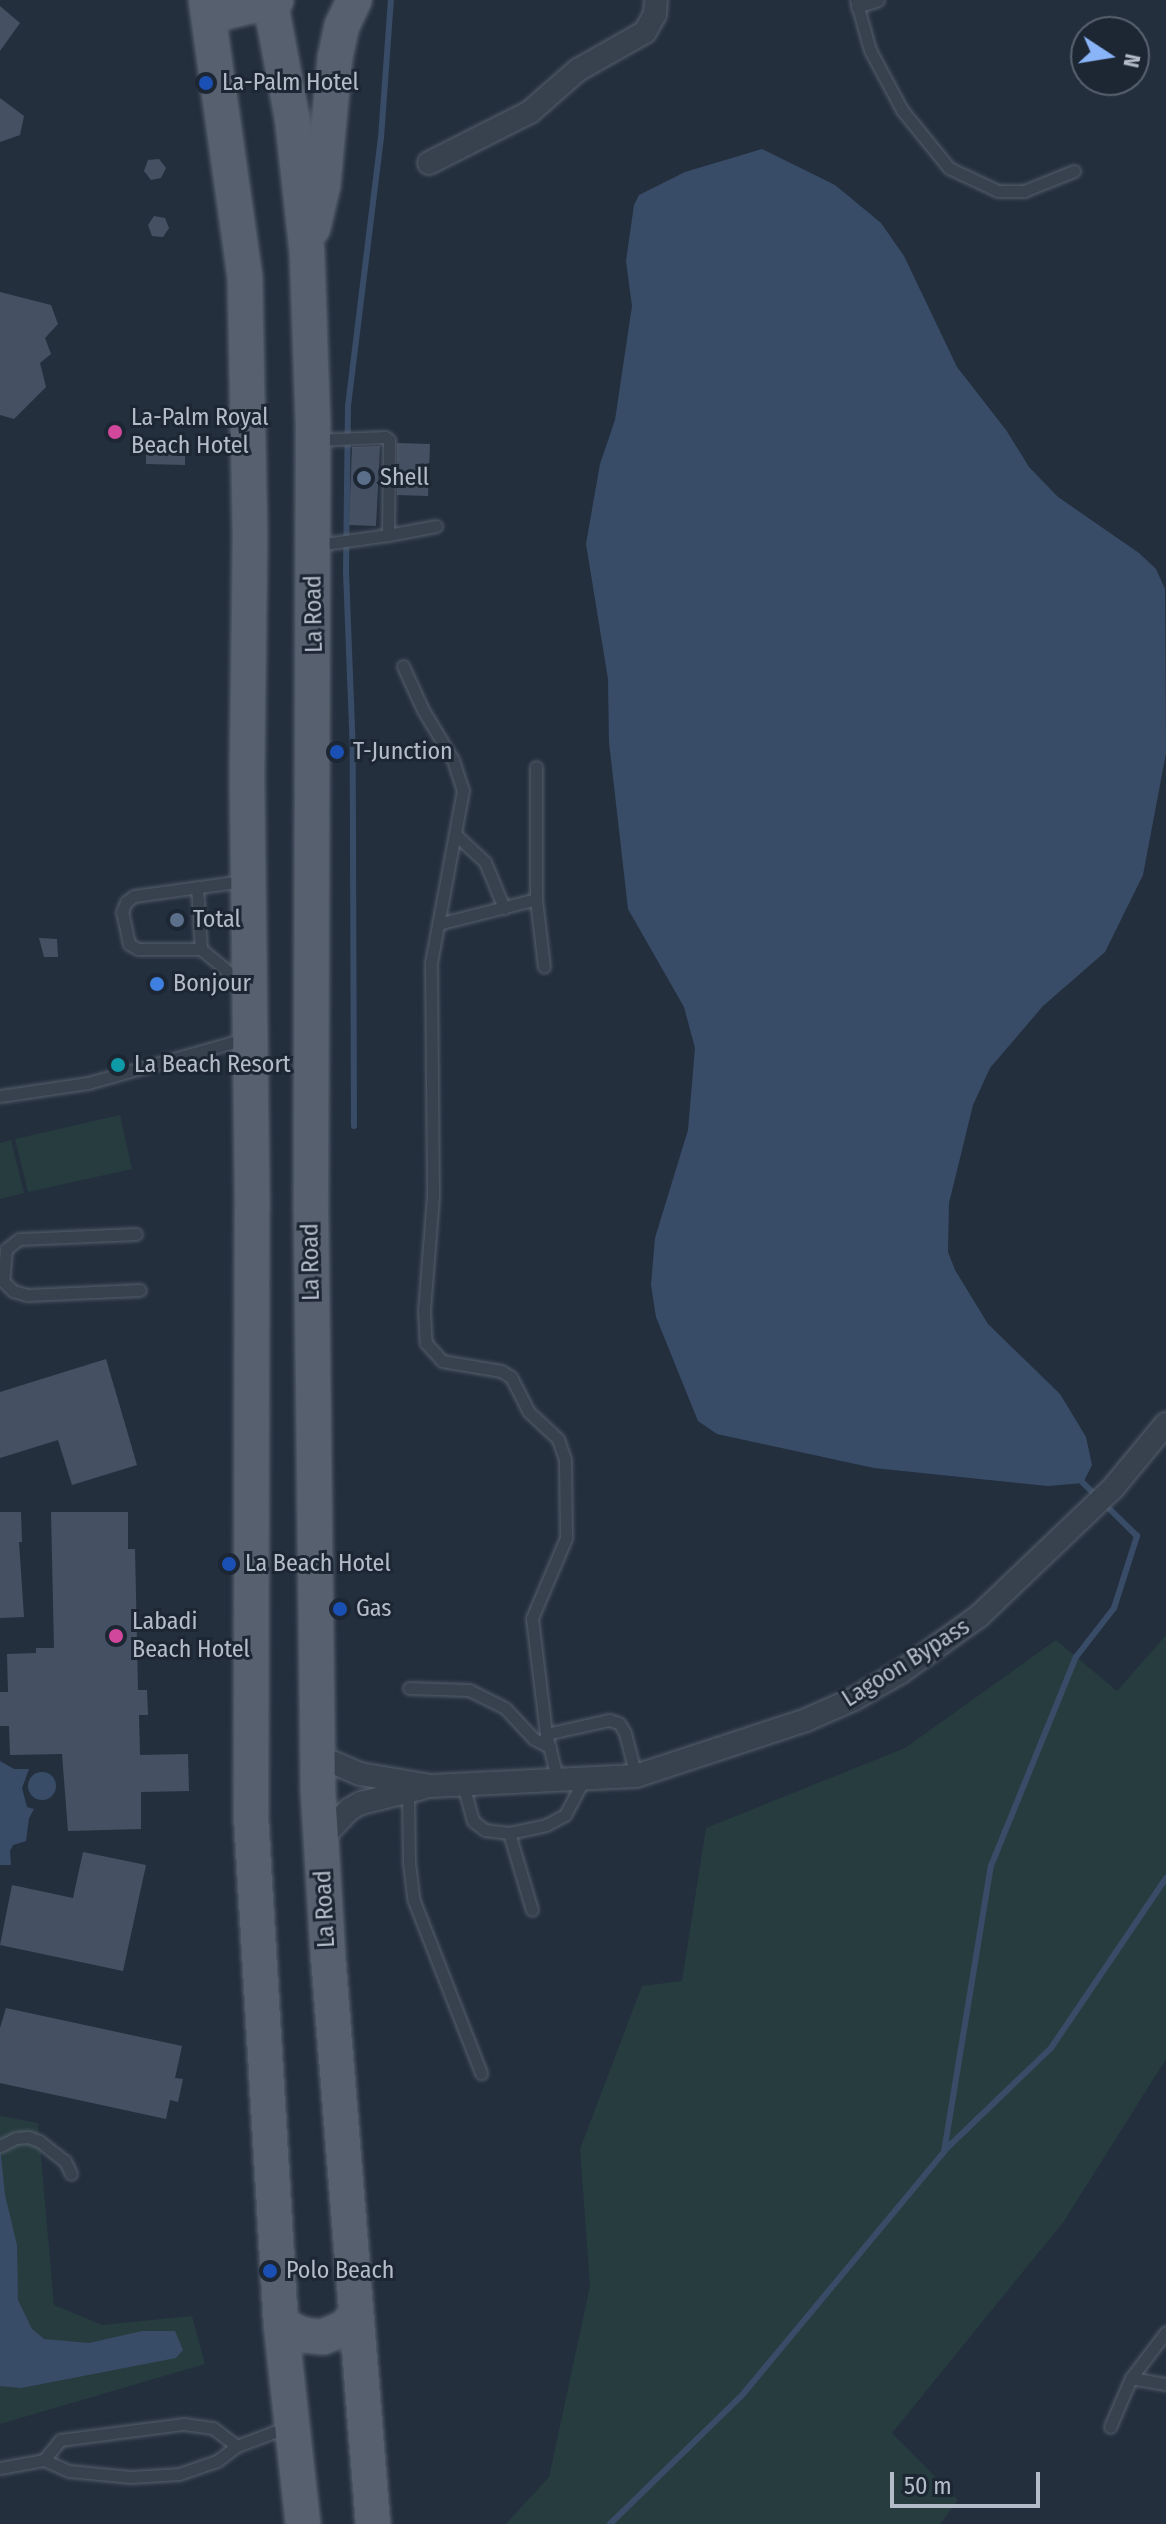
<!DOCTYPE html>
<html>
<head>
<meta charset="utf-8">
<style>
  body { margin:0 }
  #map { position:relative; width:1166px; height:2524px; overflow:hidden; background:#242f3e; font-family:"Fira Sans Condensed",sans-serif }
  div>[style] { position:absolute }
  [style*='--x'] { left:calc(var(--x)*1px); top:calc(var(--y)*1px); width:calc(var(--w)*1px); rotate:calc(var(--a)*1deg) }
  .green>* { inset:0; background:#263c3f }
  .water>* { inset:0; background:#394c67 }
  .round { border-radius:50% }
  .stream>* { height:6px; margin:-3px; padding:0 3px; transform-origin:3px; border-radius:3px; background:#394c67 }
  .building>* { inset:0; background:#455162 }
  .roads { filter:drop-shadow(0 0 2px #565f6c) drop-shadow(0 0 2px #565f6c) }
  .lane>* { height:11px; margin:-5.5px; padding:0 5.5px; transform-origin:5.5px; border-radius:5.5px; background:#38414e }
  .street>* { height:22px; margin:-11px; padding:0 11px; transform-origin:11px; border-radius:11px; background:#38414e }
  .primary>* { height:34px; margin:-17px; padding:0 17px; transform-origin:17px; border-radius:17px; background:#56606e }
  .dots>* { width:22px; height:22px; translate:-50% -50%; box-sizing:border-box; border:4px solid #1d2633; border-radius:50% }
  span { translate:-50% -50%; white-space:nowrap; text-align:center; line-height:1.15; -webkit-text-stroke:6px #1d2633; paint-order:stroke }
  .poi-label { font-size:24px; color:#b4bcc9 }
  .left { translate:0 -50%; text-align:left }
  .street-label { font-size:24px; color:#b4bcc9 }
  .north { position:absolute; left:1070px; top:16px; width:80px; height:80px; box-sizing:border-box; background:#1d2633; border:2px solid #59626f; border-radius:50%; rotate:102deg; font-size:22px; font-weight:700; line-height:32px; text-align:center; color:#b4bcc9 }
  .north::after { content:''; display:block; margin:auto; width:28px; height:36px; background:#8ab4f8; clip-path:polygon(50% 0,100% 100%,50% 72%,0 100%) }
  .scale { position:absolute; left:890px; top:2472px; width:150px; height:36px; box-sizing:border-box; border:4px solid #b4bcc9; border-top:0; padding-left:10px; font-size:24px; line-height:28px; white-space:nowrap; color:#b4bcc9; -webkit-text-stroke:6px #1d2633; paint-order:stroke }
</style>
</head>
<body>
<div id="map">
  <div class="green">
    <i style="clip-path:polygon(120px 1115px,132px 1169px,28px 1192px,15px 1139px)"></i>
    <i style="clip-path:polygon(11px 1140px,24px 1193px,0 1199px,0 1143px)"></i>
    <i style="clip-path:polygon(1166px 1635px,1166px 2059px,1064px 2221px,892px 2433px,958px 2500px,940px 2524px,506px 2524px,549px 2477px,590px 2286px,580px 2149px,642px 1986px,682px 1981px,706px 1828px,905px 1748px,1056px 1640px,1117px 1691px)"></i>
    <i style="clip-path:polygon(0 2116px,38px 2123px,54px 2305px,102px 2325px,192px 2316px,205px 2364px,0 2424px)"></i>
  </div>
  <div class="water">
    <i style="clip-path:polygon(762px 149px,835px 185px,881px 223px,904px 256px,957px 367px,1006px 430px,1029px 467px,1058px 497px,1139px 553px,1156px 569px,1165px 589px,1166px 753px,1143px 875px,1105px 952px,1043px 1006px,990px 1068px,973px 1105px,949px 1203px,948px 1252px,955px 1270px,988px 1324px,1060px 1394px,1086px 1437px,1092px 1465px,1083px 1483px,1048px 1486px,874px 1468px,717px 1434px,698px 1421px,656px 1317px,651px 1285px,655px 1238px,688px 1130px,695px 1048px,684px 1007px,628px 909px,609px 742px,608px 679px,586px 544px,600px 464px,615px 420px,632px 306px,626px 261px,634px 205px,639px 195px,685px 172px)"></i>
    <i style="clip-path:polygon(0 1761px,14px 1769px,29px 1769px,22px 1788px,27px 1807px,34px 1809px,29px 1818px,26px 1841px,13px 1845px,10px 1851px,11px 1865px,0 1865px)"></i>
    <i class="round" style="left:28px;top:1772px;width:28px;height:28px"></i>
    <i style="clip-path:polygon(0 2146px,5px 2195px,17px 2245px,18px 2300px,32px 2329px,44px 2339px,89px 2343px,142px 2331px,175px 2331px,183px 2350px,176px 2358px,21px 2388px,0 2386px)"></i>
  </div>
  <div class="stream">
    <i style="--x:354;--y:1126;--w:372;--a:-90.2"></i>
    <i style="--x:353;--y:754;--w:184;--a:-92.2"></i>
    <i style="--x:346;--y:570;--w:164;--a:-89.3"></i>
    <i style="--x:348;--y:406;--w:270;--a:-83"></i>
    <i style="--x:381;--y:138;--w:138;--a:-85.9"></i>
    <i style="--x:945;--y:2150;--w:147;--a:-43.9"></i>
    <i style="--x:1051;--y:2048;--w:205;--a:-55.9"></i>
    <i style="--x:610;--y:2524;--w:186;--a:-44.3"></i>
    <i style="--x:743;--y:2394;--w:315;--a:-50.3"></i>
    <i style="--x:944;--y:2152;--w:290;--a:-80.7"></i>
    <i style="--x:991;--y:1866;--w:226;--a:-67.9"></i>
    <i style="--x:1076;--y:1657;--w:62;--a:-52.2"></i>
    <i style="--x:1114;--y:1608;--w:76;--a:-72.3"></i>
    <i style="--x:1137;--y:1536;--w:76;--a:-135.5"></i>
  </div>
  <div class="building">
    <i style="clip-path:polygon(0 6px,20px 23px,0 51px)"></i>
    <i style="clip-path:polygon(0 98px,24px 116px,20px 135px,0 142px)"></i>
    <i style="clip-path:polygon(159px 159px,166px 168px,161px 178px,151px 180px,144px 171px,148px 160px)"></i>
    <i style="clip-path:polygon(154px 216px,165px 218px,169px 228px,163px 237px,152px 236px,148px 225px)"></i>
    <i style="clip-path:polygon(0 292px,51px 305px,58px 324px,45px 338px,51px 354px,40px 363px,46px 387px,14px 419px,0 415px)"></i>
    <i style="clip-path:polygon(397px 443px,430px 444px,428px 496px,397px 495px)"></i>
    <i style="clip-path:polygon(380px 446px,376px 526px,349px 525px,352px 447px)"></i>
    <i style="clip-path:polygon(146px 447px,185px 447px,185px 465px,146px 464px)"></i>
    <i style="clip-path:polygon(39px 938px,57px 939px,58px 957px,44px 957px)"></i>
    <i style="clip-path:polygon(106px 1359px,137px 1465px,72px 1485px,58px 1440px,0 1458px,0 1392px)"></i>
    <i style="clip-path:polygon(0 1512px,21px 1512px,22px 1542px,19px 1542px,24px 1617px,0 1618px)"></i>
    <i style="clip-path:polygon(51px 1512px,128px 1512px,128px 1549px,135px 1549px,138px 1690px,147px 1690px,148px 1715px,139px 1715px,140px 1755px,188px 1754px,189px 1791px,141px 1792px,141px 1829px,68px 1831px,62px 1754px,10px 1755px,9px 1726px,0 1726px,0 1692px,8px 1692px,7px 1654px,36px 1653px,36px 1648px,54px 1648px)"></i>
    <i style="clip-path:polygon(83px 1852px,146px 1865px,123px 1971px,0 1945px,12px 1885px,73px 1898px)"></i>
    <i style="clip-path:polygon(6px 2008px,182px 2046px,175px 2078px,183px 2079px,178px 2102px,170px 2100px,166px 2119px,0 2083px,0 2028px)"></i>
  </div>
  <div class="roads">
    <div class="lane">
      <i style="--x:856;--y:0;--w:52;--a:74.4"></i>
      <i style="--x:870;--y:50;--w:68;--a:61.9"></i>
      <i style="--x:902;--y:110;--w:75;--a:51"></i>
      <i style="--x:949;--y:168;--w:54;--a:25.1"></i>
      <i style="--x:998;--y:191;--w:26;--a:0"></i>
      <i style="--x:1024;--y:191;--w:54;--a:-21.8"></i>
      <i style="--x:857;--y:7;--w:22;--a:-18"></i>
      <i style="--x:315;--y:440;--w:70;--a:-2.5"></i>
      <i style="--x:385;--y:437;--w:5;--a:37"></i>
      <i style="--x:389;--y:440;--w:95;--a:90.6"></i>
      <i style="--x:388;--y:535;--w:72;--a:172"></i>
      <i style="--x:388;--y:535;--w:49;--a:-10.6"></i>
      <i style="--x:403;--y:666;--w:48;--a:65.6"></i>
      <i style="--x:423;--y:710;--w:58;--a:59"></i>
      <i style="--x:453;--y:760;--w:32;--a:72"></i>
      <i style="--x:463;--y:790;--w:175;--a:100.5"></i>
      <i style="--x:431;--y:962;--w:234;--a:89.5"></i>
      <i style="--x:433;--y:1196;--w:114;--a:94.5"></i>
      <i style="--x:424;--y:1310;--w:33;--a:87"></i>
      <i style="--x:426;--y:1343;--w:24;--a:48"></i>
      <i style="--x:442;--y:1361;--w:60;--a:9.6"></i>
      <i style="--x:501;--y:1371;--w:12;--a:31"></i>
      <i style="--x:511;--y:1377;--w:39;--a:63"></i>
      <i style="--x:529;--y:1412;--w:40;--a:43"></i>
      <i style="--x:558;--y:1439;--w:21;--a:71"></i>
      <i style="--x:565;--y:1459;--w:79;--a:89.3"></i>
      <i style="--x:566;--y:1538;--w:87;--a:113"></i>
      <i style="--x:532;--y:1618;--w:117;--a:83.1"></i>
      <i style="--x:546;--y:1734;--w:49;--a:75.7"></i>
      <i style="--x:455;--y:834;--w:41;--a:43"></i>
      <i style="--x:485;--y:862;--w:50;--a:67.6"></i>
      <i style="--x:197;--y:887;--w:62;--a:86.3"></i>
      <i style="--x:536;--y:899;--w:132;--a:-90"></i>
      <i style="--x:438;--y:924;--w:101;--a:-14.3"></i>
      <i style="--x:536;--y:899;--w:68;--a:83.3"></i>
      <i style="--x:242;--y:983;--w:53;--a:-140.3"></i>
      <i style="--x:201;--y:949;--w:63;--a:180"></i>
      <i style="--x:138;--y:949;--w:10;--a:-151"></i>
      <i style="--x:129;--y:944;--w:33;--a:-102"></i>
      <i style="--x:122;--y:912;--w:11;--a:-68"></i>
      <i style="--x:126;--y:902;--w:10;--a:-37"></i>
      <i style="--x:134;--y:896;--w:110;--a:-7.8"></i>
      <i style="--x:0;--y:1096;--w:89;--a:-8.4"></i>
      <i style="--x:88;--y:1083;--w:166;--a:-15.7"></i>
      <i style="--x:136;--y:1234;--w:117;--a:177.6"></i>
      <i style="--x:19;--y:1239;--w:16;--a:142"></i>
      <i style="--x:6;--y:1249;--w:32;--a:95"></i>
      <i style="--x:3;--y:1281;--w:14;--a:45"></i>
      <i style="--x:13;--y:1291;--w:15;--a:16"></i>
      <i style="--x:27;--y:1295;--w:113;--a:-2.5"></i>
      <i style="--x:409;--y:1688;--w:60;--a:1.9"></i>
      <i style="--x:469;--y:1690;--w:40;--a:26.6"></i>
      <i style="--x:505;--y:1708;--w:42;--a:46.9"></i>
      <i style="--x:534;--y:1739;--w:18;--a:27"></i>
      <i style="--x:546;--y:1734;--w:65;--a:-12.5"></i>
      <i style="--x:609;--y:1720;--w:10;--a:17"></i>
      <i style="--x:619;--y:1723;--w:12;--a:59"></i>
      <i style="--x:625;--y:1733;--w:44;--a:75.7"></i>
      <i style="--x:463;--y:1784;--w:38;--a:75"></i>
      <i style="--x:473;--y:1821;--w:15;--a:37"></i>
      <i style="--x:485;--y:1830;--w:24;--a:7"></i>
      <i style="--x:509;--y:1833;--w:38;--a:-12"></i>
      <i style="--x:546;--y:1825;--w:21;--a:-28"></i>
      <i style="--x:565;--y:1815;--w:41;--a:-62.2"></i>
      <i style="--x:408;--y:1793;--w:70;--a:89.2"></i>
      <i style="--x:409;--y:1863;--w:38;--a:83"></i>
      <i style="--x:414;--y:1901;--w:185;--a:68.7"></i>
      <i style="--x:509;--y:1833;--w:80;--a:73.4"></i>
      <i style="--x:0;--y:2146;--w:18;--a:-27"></i>
      <i style="--x:16;--y:2138;--w:12;--a:-5"></i>
      <i style="--x:28;--y:2137;--w:12;--a:20"></i>
      <i style="--x:39;--y:2141;--w:33;--a:38"></i>
      <i style="--x:65;--y:2161;--w:14;--a:65"></i>
      <i style="--x:1131;--y:2378;--w:36;--a:10"></i>
      <i style="--x:1110;--y:2427;--w:53;--a:-66.8"></i>
      <i style="--x:1131;--y:2378;--w:58;--a:-52.7"></i>
      <i style="--x:44;--y:2460;--w:26;--a:-51"></i>
      <i style="--x:60;--y:2440;--w:125;--a:-7.4"></i>
      <i style="--x:184;--y:2424;--w:29;--a:8"></i>
      <i style="--x:213;--y:2428;--w:30;--a:37"></i>
      <i style="--x:0;--y:2468;--w:45;--a:-10.3"></i>
      <i style="--x:44;--y:2460;--w:27;--a:24"></i>
      <i style="--x:69;--y:2471;--w:62;--a:5.5"></i>
      <i style="--x:131;--y:2477;--w:48;--a:-3.6"></i>
      <i style="--x:179;--y:2474;--w:40;--a:-18.9"></i>
      <i style="--x:217;--y:2461;--w:25;--a:-37"></i>
      <i style="--x:237;--y:2446;--w:57;--a:-20.7"></i>
    </div>
    <div class="street">
      <i style="--x:429;--y:163;--w:113;--a:-26.8"></i>
      <i style="--x:530;--y:112;--w:64;--a:-41.2"></i>
      <i style="--x:578;--y:70;--w:77;--a:-29.6"></i>
      <i style="--x:645;--y:32;--w:21;--a:-61"></i>
      <i style="--x:655;--y:14;--w:14;--a:-86"></i>
      <i style="--x:318;--y:1756;--w:46;--a:23.2"></i>
      <i style="--x:360;--y:1774;--w:72;--a:9.6"></i>
      <i style="--x:431;--y:1786;--w:205;--a:-2.8"></i>
      <i style="--x:636;--y:1776;--w:179;--a:-18.2"></i>
      <i style="--x:806;--y:1720;--w:52;--a:-23.6"></i>
      <i style="--x:854;--y:1699;--w:54;--a:-29.9"></i>
      <i style="--x:901;--y:1672;--w:96;--a:-35.7"></i>
      <i style="--x:979;--y:1616;--w:185;--a:-43.7"></i>
      <i style="--x:1113;--y:1488;--w:83;--a:-50.4"></i>
      <i style="--x:322;--y:1838;--w:40;--a:-46"></i>
      <i style="--x:350;--y:1809;--w:13;--a:-29"></i>
      <i style="--x:361;--y:1803;--w:63;--a:-13.8"></i>
    </div>
    <div class="primary">
      <i style="--x:206;--y:0;--w:281;--a:82"></i>
      <i style="--x:245;--y:278;--w:254;--a:88.9"></i>
      <i style="--x:250;--y:532;--w:244;--a:90.7"></i>
      <i style="--x:247;--y:776;--w:433;--a:89.3"></i>
      <i style="--x:252;--y:1209;--w:607;--a:90.09"></i>
      <i style="--x:251;--y:1816;--w:510;--a:86.63"></i>
      <i style="--x:281;--y:2325;--w:200;--a:83.7"></i>
      <i style="--x:270;--y:0;--w:119;--a:79.4"></i>
      <i style="--x:292;--y:117;--w:136;--a:83.7"></i>
      <i style="--x:307;--y:252;--w:170;--a:88"></i>
      <i style="--x:313;--y:422;--w:789;--a:90.15"></i>
      <i style="--x:311;--y:1211;--w:580;--a:89.31"></i>
      <i style="--x:318;--y:1791;--w:165;--a:86.5"></i>
      <i style="--x:328;--y:1956;--w:570;--a:85.47"></i>
      <i style="--x:209;--y:16;--w:69;--a:-13.4"></i>
      <i style="--x:313;--y:228;--w:44;--a:-76.9"></i>
      <i style="--x:323;--y:185;--w:128;--a:-84.6"></i>
      <i style="--x:335;--y:58;--w:33;--a:-78"></i>
      <i style="--x:342;--y:26;--w:29;--a:-65"></i>
      <i style="--x:281;--y:2325;--w:24;--a:24"></i>
      <i style="--x:303;--y:2335;--w:20;--a:6"></i>
      <i style="--x:323;--y:2337;--w:25;--a:-23"></i>
      <i style="--x:346;--y:2327;--w:17;--a:-54"></i>
    </div>
  </div>
  <div class="dots">
    <i style="left:206px;top:83px;background:#1a4fb4"></i>
    <i style="left:115px;top:432px;background:#d1479c"></i>
    <i style="left:364px;top:478px;background:#5c6f8a"></i>
    <i style="left:337px;top:752px;background:#1a4fb4"></i>
    <i style="left:177px;top:920px;background:#5c6f8a"></i>
    <i style="left:157px;top:984px;background:#3f7fe0"></i>
    <i style="left:118px;top:1065px;background:#0f9aa8"></i>
    <i style="left:229px;top:1564px;background:#1a4fb4"></i>
    <i style="left:340px;top:1609px;background:#1a4fb4"></i>
    <i style="left:116px;top:1636px;background:#d1479c"></i>
    <i style="left:270px;top:2271px;background:#1a4fb4"></i>
  </div>
  <div class="poi-label">
    <span class="left" style="left:222px;top:83px">La-Palm Hotel</span>
    <span class="left" style="left:131px;top:432px">La-Palm Royal<br>Beach Hotel</span>
    <span class="left" style="left:380px;top:478px">Shell</span>
    <span class="left" style="left:353px;top:752px">T-Junction</span>
    <span class="left" style="left:193px;top:920px">Total</span>
    <span class="left" style="left:173px;top:984px">Bonjour</span>
    <span class="left" style="left:134px;top:1065px">La Beach Resort</span>
    <span class="left" style="left:245px;top:1564px">La Beach Hotel</span>
    <span class="left" style="left:356px;top:1609px">Gas</span>
    <span class="left" style="left:132px;top:1636px">Labadi<br>Beach Hotel</span>
    <span class="left" style="left:286px;top:2271px">Polo Beach</span>
  </div>
  <div class="street-label">
    <span style="left:314px;top:614px;rotate:-91deg">La Road</span>
    <span style="left:311px;top:1262px;rotate:-91deg">La Road</span>
    <span style="left:906px;top:1663px;rotate:-32deg">Lagoon Bypass</span>
    <span style="left:325px;top:1909px;rotate:-93deg">La Road</span>
  </div>
  <div class="north">N</div>
  <div class="scale">50 m</div>
</div>
</body>
</html>
